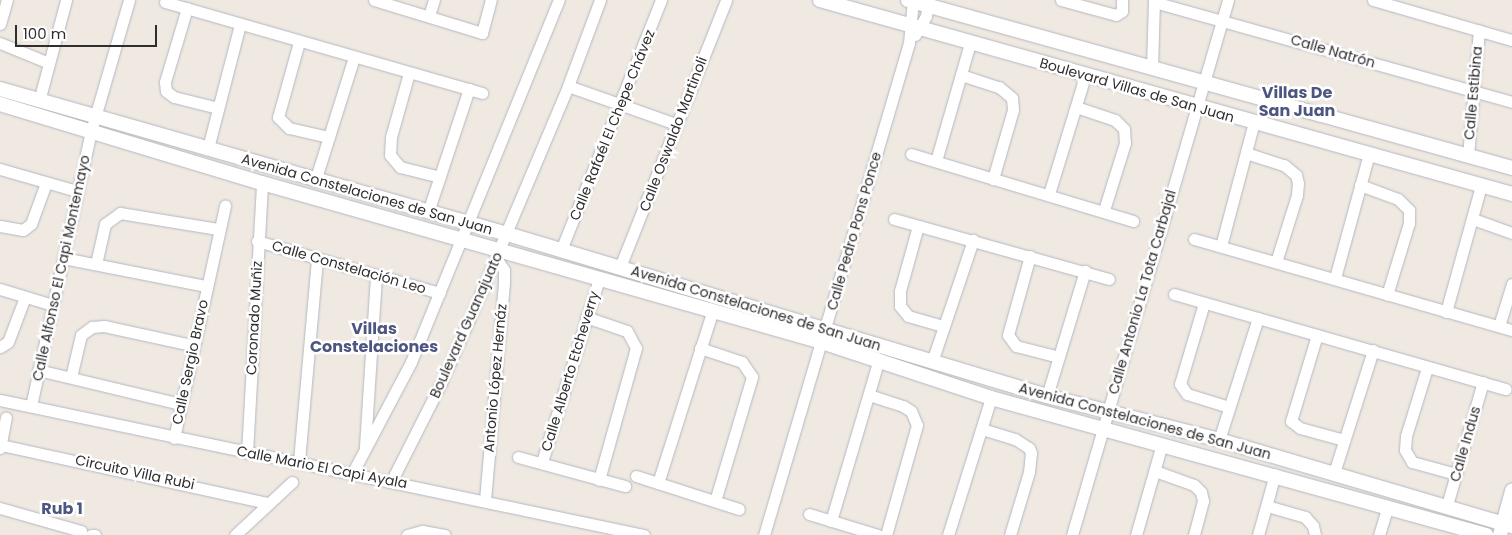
<!DOCTYPE html>
<html>
<head>
<meta charset="utf-8">
<style>
  body { margin:0 }
  #map { position:relative; width:1512px; height:535px; overflow:hidden; background:#efe9e1; font-family:Poppins,sans-serif }
  div>[style] { position:absolute }
  [style*='--x'] { left:calc(var(--x)*1px); top:calc(var(--y)*1px); width:calc(var(--w)*1px); rotate:calc(var(--a)*1deg) }
  .roads { filter:drop-shadow(0 0 1px #b4b7c1) drop-shadow(0 0 1px #b4b7c1) }
  .minor>* { height:11px; margin:-5.5px; padding:0 5.5px; transform-origin:5.5px; border-radius:5.5px; background:#fff }
  .tertiary>* { height:14px; margin:-7px; padding:0 7px; transform-origin:7px; border-radius:7px; background:#fff }
  span { translate:-50% -50%; white-space:nowrap; text-align:center; line-height:1.15; -webkit-text-stroke:5px #fff; paint-order:stroke }
  .street-label { font-size:14px; color:#2e2e2e }
  .quarter-label { font-size:16px; color:#4d5680; font-weight:700 }
  .scale { position:absolute; left:15px; top:25px; width:142px; height:22px; box-sizing:border-box; border:2px solid #2e2e2e; border-top:0; padding-left:6px; font-size:15px; line-height:18px; white-space:nowrap; color:#2e2e2e; -webkit-text-stroke:4px #fff; paint-order:stroke }
</style>
</head>
<body>
<div id="map">
  <div class="roads">
    <div class="minor">
      <i style="--x:374;--y:0;--w:113;--a:17"></i>
      <i style="--x:482;--y:33;--w:34;--a:-75"></i>
      <i style="--x:1061;--y:0;--w:57;--a:15.3"></i>
      <i style="--x:1116;--y:15;--w:7;--a:-34"></i>
      <i style="--x:1122;--y:11;--w:11;--a:-90"></i>
      <i style="--x:1373;--y:0;--w:145;--a:16.1"></i>
      <i style="--x:165;--y:2;--w:330;--a:16"></i>
      <i style="--x:1154;--y:2;--w:372;--a:15.6"></i>
      <i style="--x:187;--y:8;--w:77;--a:106.6"></i>
      <i style="--x:165;--y:82;--w:9;--a:84"></i>
      <i style="--x:166;--y:91;--w:10;--a:37"></i>
      <i style="--x:174;--y:97;--w:45;--a:14"></i>
      <i style="--x:429;--y:16;--w:17;--a:-73"></i>
      <i style="--x:0;--y:24;--w:25;--a:-74"></i>
      <i style="--x:915;--y:35;--w:22;--a:-60"></i>
      <i style="--x:926;--y:16;--w:16;--a:-79"></i>
      <i style="--x:299;--y:42;--w:78;--a:105.6"></i>
      <i style="--x:278;--y:117;--w:16;--a:45"></i>
      <i style="--x:289;--y:128;--w:41;--a:12.7"></i>
      <i style="--x:0;--y:43;--w:53;--a:22.2"></i>
      <i style="--x:1152;--y:68;--w:68;--a:-88.3"></i>
      <i style="--x:409;--y:73;--w:66;--a:105.7"></i>
      <i style="--x:391;--y:137;--w:18;--a:93"></i>
      <i style="--x:390;--y:155;--w:16;--a:50"></i>
      <i style="--x:400;--y:167;--w:41;--a:14"></i>
      <i style="--x:961;--y:75;--w:40;--a:18"></i>
      <i style="--x:999;--y:87;--w:17;--a:40"></i>
      <i style="--x:1012;--y:98;--w:12;--a:85"></i>
      <i style="--x:1013;--y:110;--w:72;--a:106.2"></i>
      <i style="--x:568;--y:86;--w:114;--a:19.4"></i>
      <i style="--x:39;--y:101;--w:105;--a:-75"></i>
      <i style="--x:1076;--y:107;--w:41;--a:18.4"></i>
      <i style="--x:1115;--y:120;--w:13;--a:45"></i>
      <i style="--x:1124;--y:129;--w:14;--a:86"></i>
      <i style="--x:1125;--y:143;--w:70;--a:107.4"></i>
      <i style="--x:208;--y:148;--w:128;--a:-75.5"></i>
      <i style="--x:1246;--y:153;--w:40;--a:18"></i>
      <i style="--x:1284;--y:165;--w:16;--a:40"></i>
      <i style="--x:1296;--y:175;--w:8;--a:76"></i>
      <i style="--x:1298;--y:183;--w:12;--a:95"></i>
      <i style="--x:1297;--y:195;--w:70;--a:107.4"></i>
      <i style="--x:911;--y:154;--w:232;--a:16.8"></i>
      <i style="--x:1468;--y:156;--w:126;--a:-85"></i>
      <i style="--x:936;--y:161;--w:123;--a:-73.9"></i>
      <i style="--x:0;--y:169;--w:80;--a:15.9"></i>
      <i style="--x:315;--y:181;--w:130;--a:-72.5"></i>
      <i style="--x:1360;--y:185;--w:40;--a:20.2"></i>
      <i style="--x:1398;--y:199;--w:16;--a:45"></i>
      <i style="--x:1409;--y:210;--w:13;--a:90"></i>
      <i style="--x:1409;--y:223;--w:75;--a:107"></i>
      <i style="--x:1049;--y:194;--w:123;--a:-73"></i>
      <i style="--x:428;--y:212;--w:130;--a:-71.6"></i>
      <i style="--x:894;--y:219;--w:223;--a:15.6"></i>
      <i style="--x:1473;--y:219;--w:41;--a:19.7"></i>
      <i style="--x:0;--y:226;--w:23;--a:10"></i>
      <i style="--x:23;--y:230;--w:10;--a:-37"></i>
      <i style="--x:31;--y:224;--w:44;--a:-69.9"></i>
      <i style="--x:918;--y:226;--w:67;--a:105.5"></i>
      <i style="--x:900;--y:291;--w:15;--a:90"></i>
      <i style="--x:900;--y:306;--w:13;--a:51"></i>
      <i style="--x:908;--y:316;--w:37;--a:16"></i>
      <i style="--x:1194;--y:239;--w:331;--a:16"></i>
      <i style="--x:257;--y:241;--w:190;--a:15.9"></i>
      <i style="--x:1221;--y:246;--w:128;--a:-75.1"></i>
      <i style="--x:561;--y:250;--w:269;--a:-68.2"></i>
      <i style="--x:1030;--y:256;--w:82;--a:105.6"></i>
      <i style="--x:1008;--y:335;--w:14;--a:54"></i>
      <i style="--x:1016;--y:346;--w:44;--a:14.3"></i>
      <i style="--x:63;--y:258;--w:146;--a:11.1"></i>
      <i style="--x:96;--y:264;--w:41;--a:-77.3"></i>
      <i style="--x:105;--y:224;--w:19;--a:-36"></i>
      <i style="--x:120;--y:213;--w:99;--a:9.3"></i>
      <i style="--x:620;--y:267;--w:287;--a:-68.3"></i>
      <i style="--x:1335;--y:278;--w:129;--a:-74.7"></i>
      <i style="--x:0;--y:289;--w:55;--a:16.8"></i>
      <i style="--x:1174;--y:294;--w:345;--a:16"></i>
      <i style="--x:1204;--y:303;--w:84;--a:106.5"></i>
      <i style="--x:1180;--y:384;--w:12;--a:55"></i>
      <i style="--x:1187;--y:394;--w:44;--a:17.2"></i>
      <i style="--x:1446;--y:312;--w:131;--a:-74.5"></i>
      <i style="--x:586;--y:317;--w:43;--a:18.9"></i>
      <i style="--x:627;--y:331;--w:19;--a:62"></i>
      <i style="--x:636;--y:348;--w:137;--a:105.7"></i>
      <i style="--x:1499;--y:326;--w:44;--a:-72.8"></i>
      <i style="--x:1317;--y:335;--w:90;--a:106.8"></i>
      <i style="--x:1291;--y:421;--w:11;--a:38"></i>
      <i style="--x:1300;--y:428;--w:46;--a:15.3"></i>
      <i style="--x:0;--y:347;--w:9;--a:-32"></i>
      <i style="--x:8;--y:342;--w:48;--a:-69.3"></i>
      <i style="--x:700;--y:348;--w:44;--a:18.4"></i>
      <i style="--x:742;--y:362;--w:18;--a:56"></i>
      <i style="--x:752;--y:377;--w:129;--a:106.6"></i>
      <i style="--x:932;--y:362;--w:129;--a:-71.4"></i>
      <i style="--x:1427;--y:368;--w:71;--a:107.2"></i>
      <i style="--x:1406;--y:436;--w:14;--a:94"></i>
      <i style="--x:1405;--y:450;--w:14;--a:60"></i>
      <i style="--x:1412;--y:462;--w:46;--a:15.3"></i>
      <i style="--x:38;--y:370;--w:147;--a:13.4"></i>
      <i style="--x:71;--y:377;--w:43;--a:-76.6"></i>
      <i style="--x:81;--y:335;--w:14;--a:-36"></i>
      <i style="--x:92;--y:327;--w:12;--a:-5"></i>
      <i style="--x:104;--y:326;--w:90;--a:12.2"></i>
      <i style="--x:869;--y:395;--w:36;--a:18"></i>
      <i style="--x:903;--y:406;--w:9;--a:32"></i>
      <i style="--x:911;--y:411;--w:15;--a:67"></i>
      <i style="--x:917;--y:425;--w:114;--a:105.7"></i>
      <i style="--x:1047;--y:396;--w:131;--a:-73.1"></i>
      <i style="--x:0;--y:400;--w:658;--a:11.84"></i>
      <i style="--x:31;--y:406;--w:281;--a:-77.7"></i>
      <i style="--x:91;--y:131;--w:136;--a:-73.8"></i>
      <i style="--x:982;--y:429;--w:34;--a:17"></i>
      <i style="--x:1015;--y:439;--w:17;--a:33"></i>
      <i style="--x:1029;--y:448;--w:5;--a:68"></i>
      <i style="--x:1031;--y:453;--w:19;--a:96"></i>
      <i style="--x:1029;--y:472;--w:66;--a:106.8"></i>
      <i style="--x:174;--y:438;--w:238;--a:-77.6"></i>
      <i style="--x:1219;--y:440;--w:128;--a:-72.3"></i>
      <i style="--x:1;--y:445;--w:273;--a:12.3"></i>
      <i style="--x:365;--y:446;--w:170;--a:-86.3"></i>
      <i style="--x:0;--y:448;--w:31;--a:-79"></i>
      <i style="--x:247;--y:453;--w:270;--a:-86.8"></i>
      <i style="--x:518;--y:457;--w:111;--a:15.2"></i>
      <i style="--x:299;--y:461;--w:202;--a:-84.9"></i>
      <i style="--x:542;--y:462;--w:192;--a:-72.7"></i>
      <i style="--x:1155;--y:471;--w:41;--a:19.7"></i>
      <i style="--x:1194;--y:485;--w:10;--a:45"></i>
      <i style="--x:1201;--y:492;--w:9;--a:77"></i>
      <i style="--x:1203;--y:501;--w:35;--a:105"></i>
      <i style="--x:353;--y:472;--w:124;--a:-62.2"></i>
      <i style="--x:411;--y:362;--w:391;--a:-67.8"></i>
      <i style="--x:1334;--y:473;--w:129;--a:-72.4"></i>
      <i style="--x:636;--y:476;--w:108;--a:17.8"></i>
      <i style="--x:392;--y:480;--w:109;--a:-63.2"></i>
      <i style="--x:441;--y:383;--w:102;--a:-66.2"></i>
      <i style="--x:482;--y:290;--w:221;--a:-67.1"></i>
      <i style="--x:568;--y:86;--w:92;--a:-69.6"></i>
      <i style="--x:658;--y:483;--w:182;--a:-72.4"></i>
      <i style="--x:485;--y:500;--w:219;--a:-85"></i>
      <i style="--x:504;--y:282;--w:12;--a:-90"></i>
      <i style="--x:504;--y:270;--w:14;--a:-124"></i>
      <i style="--x:1447;--y:505;--w:128;--a:-73.7"></i>
      <i style="--x:1267;--y:506;--w:40;--a:16"></i>
      <i style="--x:1305;--y:517;--w:12;--a:48"></i>
      <i style="--x:1313;--y:526;--w:9;--a:77"></i>
      <i style="--x:0;--y:508;--w:84;--a:15.9"></i>
      <i style="--x:81;--y:531;--w:4;--a:90"></i>
      <i style="--x:809;--y:514;--w:72;--a:16.9"></i>
      <i style="--x:831;--y:521;--w:166;--a:-73.5"></i>
      <i style="--x:91;--y:535;--w:4;--a:0"></i>
      <i style="--x:235;--y:535;--w:78;--a:-42.9"></i>
      <i style="--x:407;--y:535;--w:16;--a:-15"></i>
      <i style="--x:422;--y:531;--w:23;--a:10"></i>
      <i style="--x:764;--y:535;--w:513;--a:-73.58"></i>
      <i style="--x:909;--y:43;--w:43;--a:-84.7"></i>
      <i style="--x:948;--y:535;--w:144;--a:-72.6"></i>
      <i style="--x:1072;--y:535;--w:557;--a:-73.74"></i>
      <i style="--x:1136;--y:535;--w:95;--a:-74.1"></i>
      <i style="--x:1258;--y:535;--w:63;--a:-74.4"></i>
      <i style="--x:1379;--y:535;--w:30;--a:-73"></i>
    </div>
    <div class="tertiary">
      <i style="--x:820;--y:0;--w:719;--a:15.66"></i>
      <i style="--x:908;--y:0;--w:627;--a:15.54"></i>
      <i style="--x:0;--y:89;--w:524;--a:15.95"></i>
      <i style="--x:504;--y:233;--w:567;--a:16.71"></i>
      <i style="--x:1047;--y:396;--w:178;--a:14.3"></i>
      <i style="--x:1219;--y:440;--w:305;--a:16.4"></i>
      <i style="--x:0;--y:104;--w:274;--a:16.8"></i>
      <i style="--x:262;--y:183;--w:582;--a:15.85"></i>
      <i style="--x:822;--y:342;--w:178;--a:18.3"></i>
      <i style="--x:991;--y:398;--w:514;--a:15.47"></i>
      <i style="--x:1500;--y:535;--w:46;--a:-74.7"></i>
    </div>
  </div>
  <div class="street-label">
    <span style="left:1333px;top:51px;rotate:16deg">Calle Natrón</span>
    <span style="left:1137px;top:90px;rotate:16deg">Boulevard Villas de San Juan</span>
    <span style="left:1473px;top:93px;rotate:-85deg">Calle Estibina</span>
    <span style="left:612px;top:125px;rotate:-68deg">Calle Rafaél El Chepe Chávez</span>
    <span style="left:673px;top:134px;rotate:-69deg">Calle Oswaldo Martinoli</span>
    <span style="left:367px;top:194px;rotate:16deg">Avenida Constelaciones de San Juan</span>
    <span style="left:854px;top:231px;rotate:-74deg">Calle Pedro Pons Ponce</span>
    <span style="left:349px;top:267px;rotate:16deg">Calle Constelación Leo</span>
    <span style="left:61px;top:268px;rotate:-78deg">Calle Alfonso El Capi Montemayo</span>
    <span style="left:1142px;top:292px;rotate:-74deg">Calle Antonio La Tota Carbajal</span>
    <span style="left:756px;top:308px;rotate:17deg">Avenida Constelaciones de San Juan</span>
    <span style="left:254px;top:318px;rotate:-87deg">Coronado Muñiz</span>
    <span style="left:466px;top:325px;rotate:-66deg">Boulevard Guanajuato</span>
    <span style="left:190px;top:362px;rotate:-78deg">Calle Sergio Bravo</span>
    <span style="left:570px;top:371px;rotate:-73deg">Calle Alberto Etcheverry</span>
    <span style="left:495px;top:378px;rotate:-85deg">Antonio López Hernáz</span>
    <span style="left:1145px;top:421px;rotate:15deg">Avenida Constelaciones de San Juan</span>
    <span style="left:1465px;top:444px;rotate:-74deg">Calle Indus</span>
    <span style="left:322px;top:467px;rotate:11deg">Calle Mario El Capi Ayala</span>
    <span style="left:135px;top:472px;rotate:12deg">Circuito Villa Rubi</span>
  </div>
  <div class="quarter-label">
    <span style="left:1297px;top:102px">Villas De<br>San Juan</span>
    <span style="left:374px;top:338px">Villas<br>Constelaciones</span>
    <span style="left:62px;top:509px">Rub 1</span>
  </div>
  <div class="scale">100 m</div>
</div>
</body>
</html>
